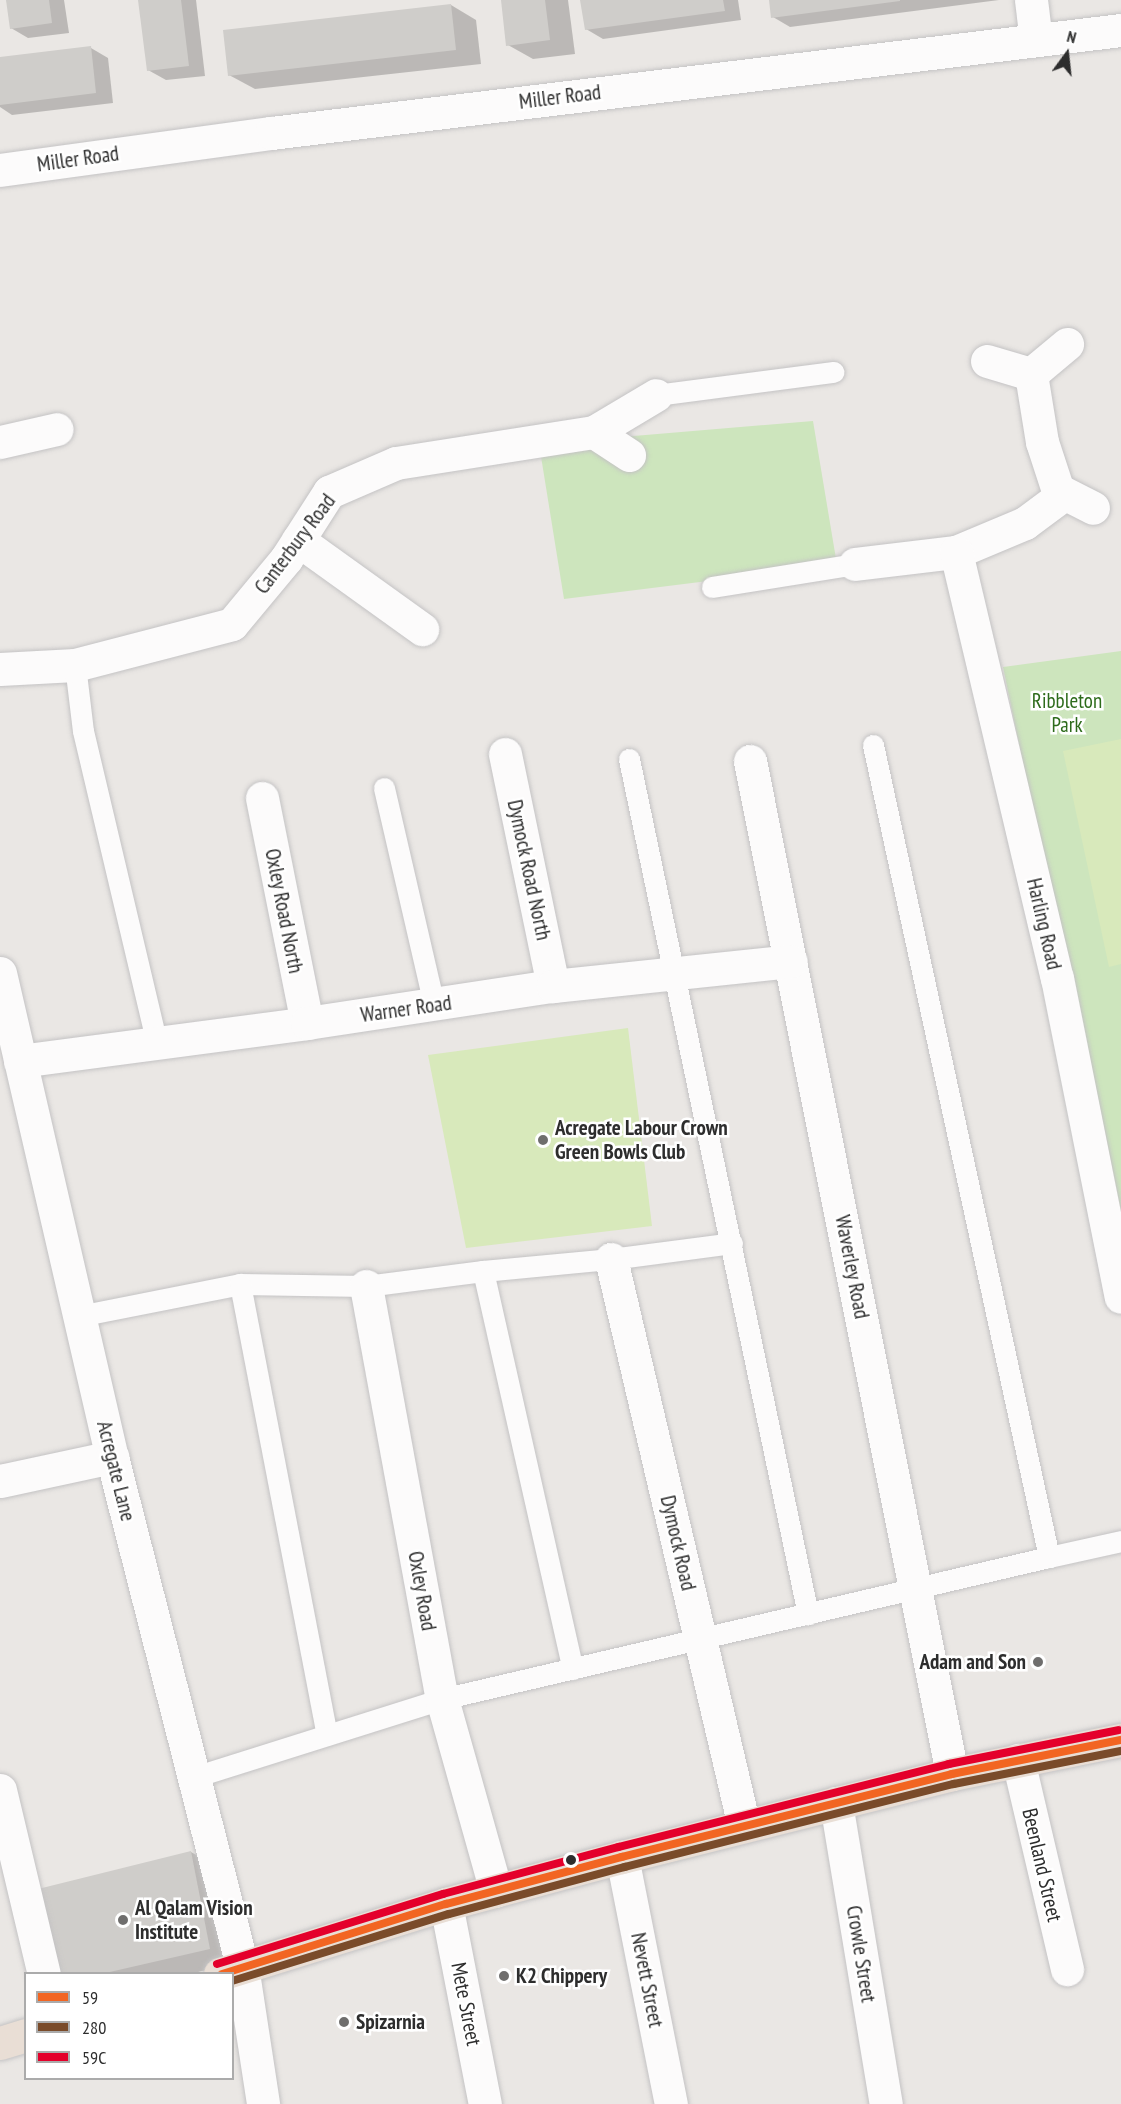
<!DOCTYPE html>
<html>
<head>
<meta charset="utf-8">
<style>
  body { margin:0 }
  #map { position:relative; width:1121px; height:2104px; overflow:hidden; background:#eae7e4; font-family:"PT Sans Narrow",sans-serif }
  div>[style] { position:absolute }
  [style*='--x'] { left:calc(var(--x)*1px); top:calc(var(--y)*1px); width:calc(var(--w)*1px); rotate:calc(var(--a)*1deg) }
  .green>* { inset:0; background:#cde5bd }
  .pitch>* { inset:0; background:#d8e9bb }
  .shadow>* { inset:0; background:#0003 }
  .building>* { inset:0; background:#cfcdca }
  .roads { filter:drop-shadow(0 0 2px #c4c3c4) drop-shadow(0 0 2px #c4c3c4) }
  .lane>* { height:21px; margin:-10.5px; padding:0 10.5px; transform-origin:10.5px; border-radius:10.5px; background:#fcfbfb }
  .street>* { height:33px; margin:-16.5px; padding:0 16.5px; transform-origin:16.5px; border-radius:16.5px; background:#fcfbfb }
  .secondary>* { height:33px; margin:-16.5px; padding:0 16.5px; transform-origin:16.5px; border-radius:16.5px; background:#fcfbfb }
  .highway>* { height:33px; margin:-16.5px; padding:0 16.5px; transform-origin:16.5px; border-radius:16.5px; background:#e9ded5 }
  .bus-1>* { height:8px; margin:-4px; padding:0 4px; transform-origin:4px; border-radius:4px; background:#f26522 }
  .bus-2>* { height:8px; margin:-4px; padding:0 4px; transform-origin:4px; border-radius:4px; background:#7a4b2a }
  .bus-3>* { height:8px; margin:-4px; padding:0 4px; transform-origin:4px; border-radius:4px; background:#e4002b }
  .dots>* { width:16px; height:16px; translate:-50% -50%; box-sizing:border-box; border:3px solid #fff; border-radius:50% }
  span { translate:-50% -50%; white-space:nowrap; text-align:center; line-height:1.15; -webkit-text-stroke:5px #fff; paint-order:stroke }
  .street-label { font-size:21px; color:#2d2d2d }
  .park-label { font-size:21px; color:#2d6b1b }
  .poi-label { font-size:21px; color:#2d2d2d; font-weight:700 }
  .left { translate:0 -50%; text-align:left }
  .right { translate:-100% -50%; text-align:right }
  .legend { position:absolute; left:24px; top:1972px; width:210px; height:108px; box-sizing:border-box; background:#fff; border:2px solid #ababab; margin:0; padding:8px 10px; list-style:none; font-size:18px; color:#2d2d2d }
  .legend li { display:flex; align-items:center; gap:12px; height:30px }
  .legend b { width:30px; border:2px solid #ababab }
  .north { position:absolute; left:1037px; top:24px; width:60px; height:60px; -webkit-text-stroke:4px #fff; paint-order:stroke; rotate:15deg; font-size:16px; font-weight:700; line-height:24px; text-align:center; color:#2d2d2d }
  .north::after { content:''; display:block; margin:auto; width:21px; height:27px; background:#2d2d2d; clip-path:polygon(50% 0,100% 100%,50% 72%,0 100%) }
</style>
</head>
<body>
<div id="map">
  <div class="green">
    <i style="clip-path:polygon(813px 421px,837px 565px,564px 599px,539px 444px)"></i>
    <i style="clip-path:polygon(1121px 651px,1121px 1237px,1003px 667px)"></i>
  </div>
  <div class="pitch">
    <i style="clip-path:polygon(1121px 739px,1121px 964px,1109px 967px,1063px 751px)"></i>
    <i style="clip-path:polygon(628px 1028px,652px 1226px,466px 1248px,428px 1055px)"></i>
  </div>
  <div class="shadow">
    <i style="clip-path:polygon(7px 0,64px 0,69px 33px,28px 38px,11px 28px)"></i>
    <i style="clip-path:polygon(140px 0,196px 0,205px 76px,166px 80px,148px 70px)"></i>
    <i style="clip-path:polygon(502px 0,568px 0,575px 54px,533px 59px,508px 45px)"></i>
    <i style="clip-path:polygon(582px 0,738px 0,741px 20px,603px 39px,586px 29px)"></i>
    <i style="clip-path:polygon(770px 0,999px 0,790px 27px,773px 17px)"></i>
    <i style="clip-path:polygon(451px 5px,476px 20px,481px 64px,255px 89px,229px 75px)"></i>
    <i style="clip-path:polygon(91px 48px,108px 58px,113px 103px,12px 115px,0 107px,0 58px)"></i>
    <i style="clip-path:polygon(191px 1852px,217px 1867px,235px 1963px,190px 1974px,56px 1974px)"></i>
  </div>
  <div class="building">
    <i style="clip-path:polygon(6px 0,49px 0,52px 23px,10px 29px)"></i>
    <i style="clip-path:polygon(138px 0,181px 0,189px 66px,147px 71px)"></i>
    <i style="clip-path:polygon(501px 0,545px 0,550px 40px,506px 46px)"></i>
    <i style="clip-path:polygon(580px 0,723px 0,725px 11px,585px 30px)"></i>
    <i style="clip-path:polygon(769px 0,900px 0,900px 1px,771px 18px)"></i>
    <i style="clip-path:polygon(451px 4px,456px 50px,228px 76px,223px 30px)"></i>
    <i style="clip-path:polygon(91px 46px,96px 93px,0 105px,0 57px)"></i>
    <i style="clip-path:polygon(191px 1851px,210px 1949px,101px 1974px,54px 1974px,34px 1890px)"></i>
  </div>
  <div class="roads">
    <div class="lane">
      <i style="--x:656;--y:395;--w:179;--a:-7.4"></i>
      <i style="--x:712;--y:587;--w:145;--a:-9.1"></i>
      <i style="--x:75;--y:665;--w:66;--a:83.1"></i>
      <i style="--x:83;--y:731;--w:321;--a:76.7"></i>
      <i style="--x:873;--y:745;--w:831;--a:77.77"></i>
      <i style="--x:1049;--y:1557;--w:74;--a:-12.5"></i>
      <i style="--x:629;--y:759;--w:874;--a:78.18"></i>
      <i style="--x:384;--y:788;--w:223;--a:77"></i>
      <i style="--x:483;--y:1271;--w:408;--a:77.3"></i>
      <i style="--x:240;--y:1284;--w:126;--a:0.9"></i>
      <i style="--x:366;--y:1286;--w:118;--a:-7.3"></i>
      <i style="--x:483;--y:1271;--w:129;--a:-5.4"></i>
      <i style="--x:611;--y:1259;--w:122;--a:-7.5"></i>
      <i style="--x:79;--y:1316;--w:164;--a:-11.2"></i>
      <i style="--x:240;--y:1284;--w:459;--a:79.1"></i>
      <i style="--x:194;--y:1777;--w:260;--a:-17.5"></i>
      <i style="--x:442;--y:1699;--w:623;--a:-13.17"></i>
    </div>
    <div class="street">
      <i style="--x:1031;--y:0;--w:39;--a:83"></i>
      <i style="--x:0;--y:170;--w:274;--a:-7.8"></i>
      <i style="--x:271;--y:133;--w:856;--a:-6.91"></i>
      <i style="--x:987;--y:361;--w:46;--a:16.5"></i>
      <i style="--x:1031;--y:374;--w:47;--a:-39.8"></i>
      <i style="--x:594;--y:432;--w:72;--a:-30.8"></i>
      <i style="--x:0;--y:442;--w:58;--a:-12.8"></i>
      <i style="--x:1060;--y:491;--w:37;--a:27"></i>
      <i style="--x:298;--y:540;--w:153;--a:35.7"></i>
      <i style="--x:956;--y:552;--w:75;--a:-22.8"></i>
      <i style="--x:1025;--y:523;--w:44;--a:-36.6"></i>
      <i style="--x:1060;--y:497;--w:58;--a:-108.1"></i>
      <i style="--x:1042;--y:442;--w:69;--a:-99.2"></i>
      <i style="--x:855;--y:564;--w:102;--a:-6.8"></i>
      <i style="--x:956;--y:552;--w:438;--a:76.7"></i>
      <i style="--x:1057;--y:978;--w:325;--a:78.7"></i>
      <i style="--x:0;--y:669;--w:75;--a:-3.1"></i>
      <i style="--x:75;--y:665;--w:162;--a:-14.6"></i>
      <i style="--x:232;--y:624;--w:85;--a:-50.3"></i>
      <i style="--x:286;--y:559;--w:80;--a:-57.3"></i>
      <i style="--x:329;--y:492;--w:73;--a:-23.4"></i>
      <i style="--x:396;--y:463;--w:200;--a:-8.9"></i>
      <i style="--x:594;--y:432;--w:42;--a:33.3"></i>
      <i style="--x:505;--y:754;--w:237;--a:78.3"></i>
      <i style="--x:750;--y:761;--w:1033;--a:78.72"></i>
      <i style="--x:262;--y:798;--w:229;--a:78.7"></i>
      <i style="--x:20;--y:1061;--w:290;--a:-7.5"></i>
      <i style="--x:307;--y:1023;--w:249;--a:-8.6"></i>
      <i style="--x:553;--y:986;--w:239;--a:-6"></i>
      <i style="--x:611;--y:1259;--w:582;--a:76.8"></i>
      <i style="--x:366;--y:1286;--w:420;--a:79.6"></i>
      <i style="--x:442;--y:1699;--w:199;--a:74.3"></i>
      <i style="--x:0;--y:1481;--w:115;--a:-12.1"></i>
      <i style="--x:1018;--y:1760;--w:215;--a:76.8"></i>
      <i style="--x:0;--y:1790;--w:189;--a:76.6"></i>
      <i style="--x:836;--y:1803;--w:305;--a:80.6"></i>
      <i style="--x:622;--y:1857;--w:252;--a:78.8"></i>
      <i style="--x:446;--y:1904;--w:204;--a:79"></i>
      <i style="--x:242;--y:1966;--w:140;--a:81.3"></i>
    </div>
    <div class="secondary">
      <i style="--x:0;--y:973;--w:497;--a:77"></i>
      <i style="--x:112;--y:1457;--w:525;--a:75.67"></i>
    </div>
    <div class="highway">
      <i style="--x:220;--y:1974;--w:237;--a:-17.2"></i>
      <i style="--x:446;--y:1904;--w:182;--a:-15"></i>
      <i style="--x:622;--y:1857;--w:340;--a:-14.1"></i>
      <i style="--x:952;--y:1774;--w:172;--a:-11.4"></i>
      <i style="--x:0;--y:2043;--w:27;--a:-17"></i>
    </div>
  </div>
  <div class="bus-1">
    <i style="--x:222;--y:1974;--w:235;--a:-17.4"></i>
    <i style="--x:446;--y:1904;--w:182;--a:-15"></i>
    <i style="--x:622;--y:1857;--w:340;--a:-14.1"></i>
    <i style="--x:952;--y:1774;--w:172;--a:-11.4"></i>
  </div>
  <div class="bus-2">
    <i style="--x:232;--y:1981;--w:227;--a:-17.2"></i>
    <i style="--x:449;--y:1914;--w:182;--a:-15"></i>
    <i style="--x:625;--y:1867;--w:339;--a:-14.2"></i>
    <i style="--x:954;--y:1784;--w:170;--a:-11.2"></i>
  </div>
  <div class="bus-3">
    <i style="--x:217;--y:1964;--w:237;--a:-17.2"></i>
    <i style="--x:443;--y:1894;--w:182;--a:-15"></i>
    <i style="--x:619;--y:1847;--w:340;--a:-14.1"></i>
    <i style="--x:949;--y:1764;--w:173;--a:-11.3"></i>
  </div>
  <div class="dots">
    <i style="left:543px;top:1140px;background:#6f6e6d"></i>
    <i style="left:1038px;top:1662px;background:#6f6e6d"></i>
    <i style="left:571px;top:1860px;background:#2d2d2d"></i>
    <i style="left:123px;top:1920px;background:#6f6e6d"></i>
    <i style="left:504px;top:1976px;background:#6f6e6d"></i>
    <i style="left:344px;top:2022px;background:#6f6e6d"></i>
  </div>
  <div class="street-label">
    <span style="left:560px;top:97px;rotate:-7deg">Miller Road</span>
    <span style="left:78px;top:159px;rotate:-8deg">Miller Road</span>
    <span style="left:295px;top:544px;rotate:-53deg">Canterbury Road</span>
    <span style="left:529px;top:870px;rotate:78deg">Dymock Road North</span>
    <span style="left:284px;top:911px;rotate:79deg">Oxley Road North</span>
    <span style="left:1044px;top:924px;rotate:77deg">Harling Road</span>
    <span style="left:406px;top:1009px;rotate:-8deg">Warner Road</span>
    <span style="left:852px;top:1267px;rotate:79deg">Waverley Road</span>
    <span style="left:116px;top:1471px;rotate:76deg">Acregate Lane</span>
    <span style="left:678px;top:1543px;rotate:77deg">Dymock Road</span>
    <span style="left:422px;top:1591px;rotate:80deg">Oxley Road</span>
    <span style="left:1042px;top:1865px;rotate:77deg">Beenland Street</span>
    <span style="left:861px;top:1954px;rotate:81deg">Crowle Street</span>
    <span style="left:647px;top:1980px;rotate:79deg">Nevett Street</span>
    <span style="left:466px;top:2004px;rotate:79deg">Mete Street</span>
  </div>
  <div class="park-label">
    <span style="left:1067px;top:713px">Ribbleton<br>Park</span>
  </div>
  <div class="poi-label">
    <span class="left" style="left:555px;top:1140px">Acregate Labour Crown<br>Green Bowls Club</span>
    <span class="right" style="left:1026px;top:1662px">Adam and Son</span>
    <span class="left" style="left:135px;top:1920px">Al Qalam Vision<br>Institute</span>
    <span class="left" style="left:516px;top:1976px">K2 Chippery</span>
    <span class="left" style="left:356px;top:2022px">Spizarnia</span>
  </div>
  <ul class="legend">
  <li><b style="height:8px;background:#f26522"></b>59</li>
  <li><b style="height:8px;background:#7a4b2a"></b>280</li>
  <li><b style="height:8px;background:#e4002b"></b>59C</li>
  </ul>
  <div class="north">N</div>
</div>
</body>
</html>
